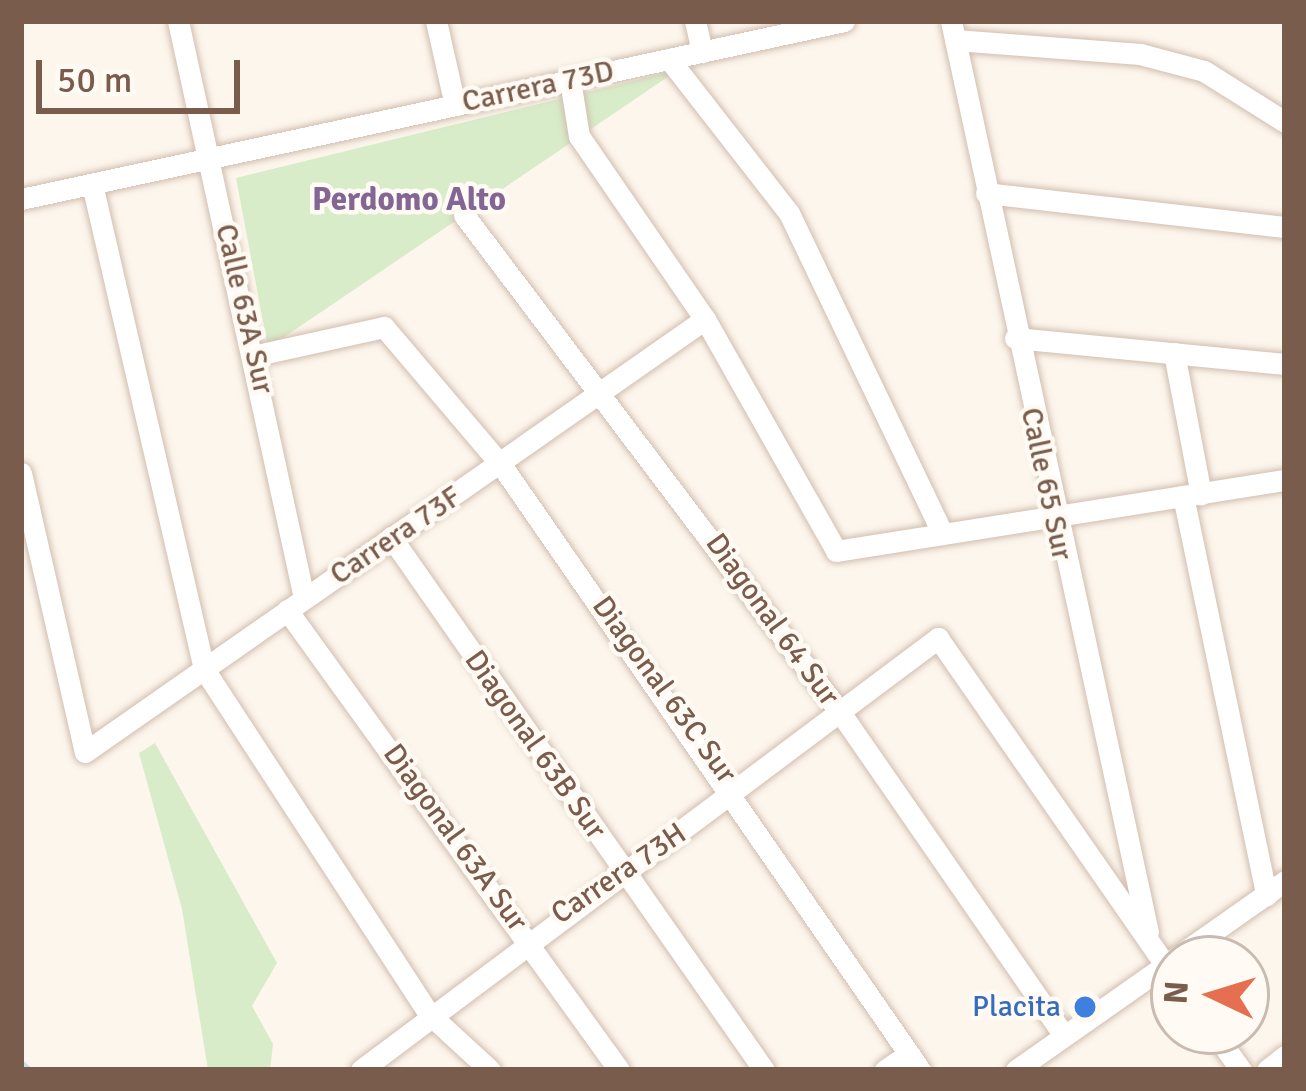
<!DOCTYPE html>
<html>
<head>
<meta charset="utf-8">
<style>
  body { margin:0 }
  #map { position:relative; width:1306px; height:1091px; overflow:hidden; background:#fdf6ec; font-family:Signika,sans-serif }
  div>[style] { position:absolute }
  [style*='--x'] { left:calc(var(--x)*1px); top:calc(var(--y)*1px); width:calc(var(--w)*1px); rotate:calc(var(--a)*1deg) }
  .green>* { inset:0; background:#d8ecc9 }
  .stream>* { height:8px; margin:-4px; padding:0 4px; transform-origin:4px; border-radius:4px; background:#bfe3e8 }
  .roads { filter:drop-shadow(0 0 3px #d1beb0) drop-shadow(0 0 3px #d1beb0) }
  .street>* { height:21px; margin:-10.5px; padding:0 10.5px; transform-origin:10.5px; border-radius:10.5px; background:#fff }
  .dots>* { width:33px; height:33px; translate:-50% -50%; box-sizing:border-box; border:6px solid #fffaf3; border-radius:50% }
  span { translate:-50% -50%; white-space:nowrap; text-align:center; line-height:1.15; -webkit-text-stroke:9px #fffaf3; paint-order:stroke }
  .street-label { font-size:30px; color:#7a5c4d }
  .shop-label { font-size:30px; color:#366cbe }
  .right { translate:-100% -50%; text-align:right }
  .neighbourhood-label { font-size:33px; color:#846695; font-weight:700 }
  .frame { position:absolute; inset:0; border:24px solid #7a5c4d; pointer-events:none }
  .north { position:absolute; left:1150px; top:935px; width:120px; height:120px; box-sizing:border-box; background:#fffaf3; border:3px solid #cabbb1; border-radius:50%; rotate:274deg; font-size:33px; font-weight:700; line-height:48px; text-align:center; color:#7a5c4d }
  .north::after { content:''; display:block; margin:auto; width:42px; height:54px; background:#e76f51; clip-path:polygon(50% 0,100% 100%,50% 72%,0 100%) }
  .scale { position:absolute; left:36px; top:60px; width:204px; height:54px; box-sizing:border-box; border:6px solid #7a5c4d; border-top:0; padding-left:15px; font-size:36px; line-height:42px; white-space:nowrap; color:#7a5c4d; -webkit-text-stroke:9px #fffaf3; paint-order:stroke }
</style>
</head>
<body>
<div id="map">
  <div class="green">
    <i style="clip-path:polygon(678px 70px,268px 348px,236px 178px)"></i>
    <i style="clip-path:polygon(155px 743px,277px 963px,252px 1006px,273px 1044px,270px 1070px,208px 1070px,182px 909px,139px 753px)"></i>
  </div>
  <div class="stream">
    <i style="--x:21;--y:1064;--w:9;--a:41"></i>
  </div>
  <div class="roads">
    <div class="street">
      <i style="--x:178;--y:21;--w:591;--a:77.68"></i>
      <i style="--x:436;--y:21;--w:86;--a:77.3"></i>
      <i style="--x:695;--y:21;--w:32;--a:77"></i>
      <i style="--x:951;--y:21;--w:932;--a:77.8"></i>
      <i style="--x:955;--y:40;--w:186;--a:4.3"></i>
      <i style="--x:1140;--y:54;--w:66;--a:14.9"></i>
      <i style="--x:1204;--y:71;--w:96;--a:32.2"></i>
      <i style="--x:669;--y:59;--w:195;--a:52.1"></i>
      <i style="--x:789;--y:213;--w:352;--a:64.4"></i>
      <i style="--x:570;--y:80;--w:57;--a:80.9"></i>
      <i style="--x:579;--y:136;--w:222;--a:55.5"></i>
      <i style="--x:705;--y:319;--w:266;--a:60.5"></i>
      <i style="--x:836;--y:551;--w:455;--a:-9"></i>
      <i style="--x:92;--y:184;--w:498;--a:77"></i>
      <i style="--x:204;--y:669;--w:411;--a:56.9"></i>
      <i style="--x:428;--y:1013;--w:84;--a:42.6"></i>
      <i style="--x:986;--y:193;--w:301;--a:6.5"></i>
      <i style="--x:21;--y:199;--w:842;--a:-12.2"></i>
      <i style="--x:464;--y:215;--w:627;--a:52.91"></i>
      <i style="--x:842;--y:715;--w:390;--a:55.3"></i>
      <i style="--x:1015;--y:338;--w:271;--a:5.5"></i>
      <i style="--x:1174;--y:353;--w:144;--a:79.2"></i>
      <i style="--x:257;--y:355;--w:130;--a:-12.4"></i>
      <i style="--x:384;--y:327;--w:182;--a:49.7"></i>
      <i style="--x:502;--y:466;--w:735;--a:55.31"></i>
      <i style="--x:21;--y:473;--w:286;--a:77.1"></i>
      <i style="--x:85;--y:752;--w:756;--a:-34.93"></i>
      <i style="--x:1183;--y:496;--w:408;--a:78.2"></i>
      <i style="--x:391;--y:537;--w:651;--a:55.02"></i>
      <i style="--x:287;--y:610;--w:567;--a:54.18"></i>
      <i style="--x:1213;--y:1031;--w:48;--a:54.3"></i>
      <i style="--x:361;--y:1070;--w:721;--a:-36.82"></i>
      <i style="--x:938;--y:638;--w:413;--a:55.2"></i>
      <i style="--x:885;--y:1070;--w:29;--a:-34"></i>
      <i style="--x:1016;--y:1070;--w:329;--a:-35.1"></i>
      <i style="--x:1267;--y:1070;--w:23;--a:-38"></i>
    </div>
  </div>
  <div class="dots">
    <i style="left:1085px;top:1007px;background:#3f7fe0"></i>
  </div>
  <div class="street-label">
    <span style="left:538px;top:87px;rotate:-12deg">Carrera 73D</span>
    <span style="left:244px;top:309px;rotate:77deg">Calle 63A Sur</span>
    <span style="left:1046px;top:484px;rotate:78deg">Calle 65 Sur</span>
    <span style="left:396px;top:536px;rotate:-34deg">Carrera 73F</span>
    <span style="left:772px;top:620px;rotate:54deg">Diagonal 64 Sur</span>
    <span style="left:664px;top:690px;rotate:54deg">Diagonal 63C Sur</span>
    <span style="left:535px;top:745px;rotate:55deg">Diagonal 63B Sur</span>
    <span style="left:455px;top:838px;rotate:54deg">Diagonal 63A Sur</span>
    <span style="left:619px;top:874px;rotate:-34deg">Carrera 73H</span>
  </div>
  <div class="shop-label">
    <span class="right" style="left:1061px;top:1007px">Placita</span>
  </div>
  <div class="neighbourhood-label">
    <span style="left:409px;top:200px">Perdomo Alto</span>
  </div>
  <div class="frame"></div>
  <div class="north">N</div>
  <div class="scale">50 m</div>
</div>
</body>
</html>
